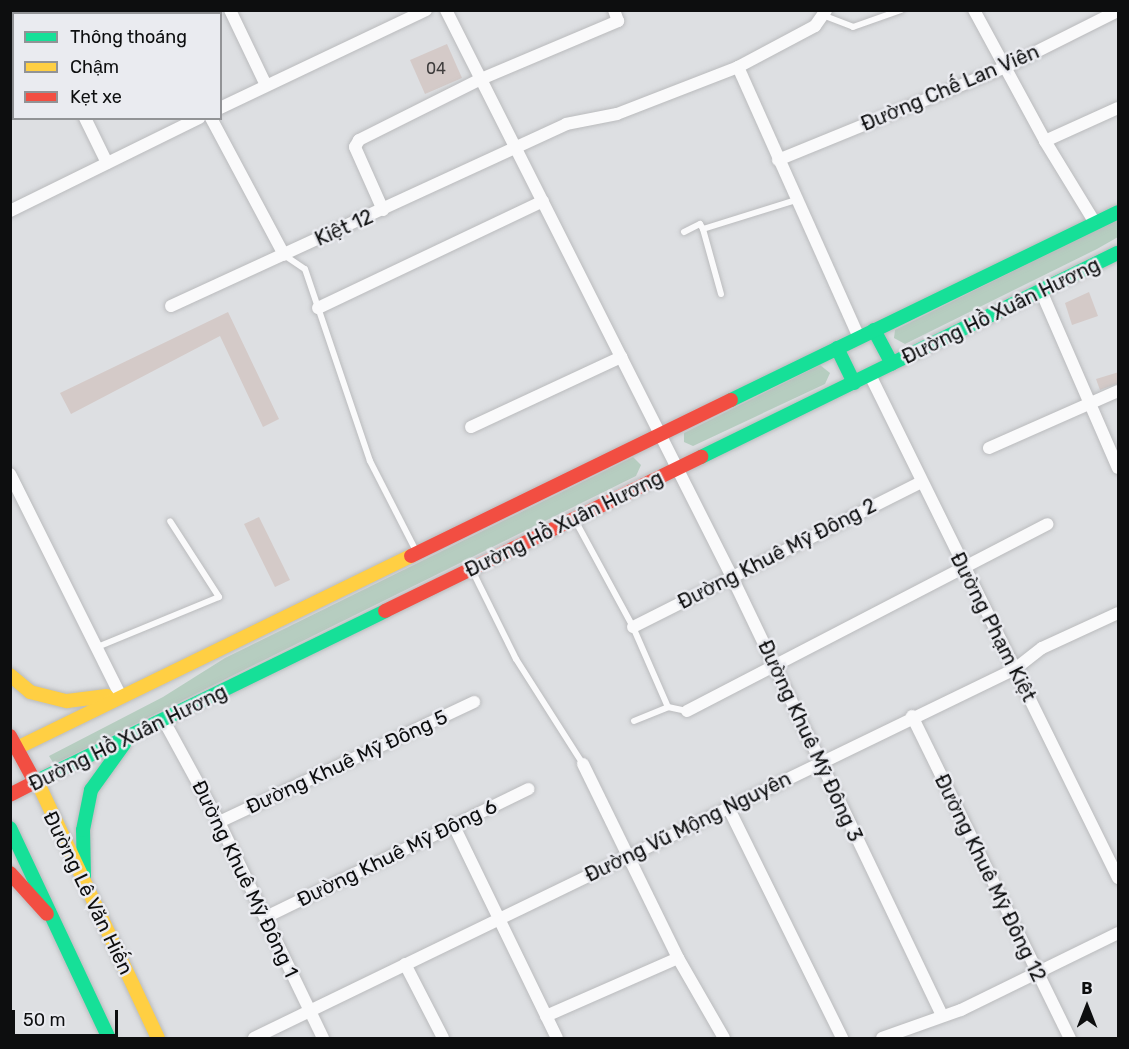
<!DOCTYPE html>
<html>
<head>
<meta charset="utf-8">
<style>
  body { margin:0 }
  #map { position:relative; width:1129px; height:1049px; overflow:hidden; background:#dddfe2; font-family:Rubik,sans-serif }
  div>[style] { position:absolute }
  [style*='--x'] { left:calc(var(--x)*1px); top:calc(var(--y)*1px); width:calc(var(--w)*1px); rotate:calc(var(--a)*1deg) }
  .green>* { inset:0; background:#b6cdc0 }
  .building>* { inset:0; background:#d4cac8 }
  .roads { filter:drop-shadow(0 0 2px #babbbd) drop-shadow(0 0 2px #babbbd) }
  .lane>* { height:6px; margin:-3px; padding:0 3px; transform-origin:3px; border-radius:3px; background:#fafafb }
  .street>* { height:12px; margin:-6px; padding:0 6px; transform-origin:6px; border-radius:6px; background:#fafafb }
  .fast>* { height:14px; margin:-7px; padding:0 7px; transform-origin:7px; border-radius:7px; background:#16e098 }
  .slow>* { height:14px; margin:-7px; padding:0 7px; transform-origin:7px; border-radius:7px; background:#ffcf43 }
  .jam>* { height:14px; margin:-7px; padding:0 7px; transform-origin:7px; border-radius:7px; background:#f24e42 }
  span { translate:-50% -50%; white-space:nowrap; text-align:center; line-height:1.15; -webkit-text-stroke:5px #eaebf0; paint-order:stroke }
  .number-label { font-size:16px; color:#3f3d3d }
  .number-label span { -webkit-text-stroke-width:0 }
  .street-label { font-size:20px; color:#0d0e0f }
  .frame { position:absolute; inset:0; border:12px solid #0d0e0f; pointer-events:none }
  .legend { position:absolute; left:12px; top:12px; width:210px; height:108px; box-sizing:border-box; background:#eaebf0; border:2px solid #929396; margin:0; padding:8px 10px; list-style:none; font-size:18px; color:#0d0e0f }
  .legend li { display:flex; align-items:center; gap:12px; height:30px }
  .legend b { width:30px; border:2px solid #929396 }
  .north { position:absolute; left:1057px; top:977px; width:60px; height:60px; -webkit-text-stroke:4px #eaebf0; paint-order:stroke; rotate:0deg; font-size:16px; font-weight:700; line-height:24px; text-align:center; color:#0d0e0f }
  .north::after { content:''; display:block; margin:auto; width:21px; height:27px; background:#0d0e0f; clip-path:polygon(50% 0,100% 100%,50% 72%,0 100%) }
  .scale { position:absolute; left:12px; top:1010px; width:106px; height:27px; box-sizing:border-box; border:3px solid #0d0e0f; border-top:0; padding-left:8px; font-size:18px; line-height:21px; white-space:nowrap; color:#0d0e0f; -webkit-text-stroke:4px #eaebf0; paint-order:stroke }
</style>
</head>
<body>
<div id="map">
  <div class="green">
    <i style="clip-path:polygon(1118px 219px,1118px 237px,1097px 249px,905px 344px,894px 338px,895px 330px)"></i>
    <i style="clip-path:polygon(820px 365px,830px 373px,825px 384px,693px 446px,684px 442px,684px 433px)"></i>
    <i style="clip-path:polygon(633px 457px,641px 465px,636px 476px,54px 764px,49px 756px,163px 697px,225px 658px)"></i>
  </div>
  <div class="building">
    <i style="clip-path:polygon(447px 44px,462px 78px,425px 94px,410px 60px)"></i>
    <i style="clip-path:polygon(1089px 292px,1098px 316px,1072px 325px,1065px 303px)"></i>
    <i style="clip-path:polygon(228px 312px,279px 419px,263px 427px,220px 336px,71px 414px,60px 393px)"></i>
    <i style="clip-path:polygon(1119px 372px,1119px 383px,1100px 390px,1096px 379px)"></i>
    <i style="clip-path:polygon(259px 517px,290px 580px,275px 587px,244px 524px)"></i>
  </div>
  <div class="roads">
    <div class="lane">
      <i style="--x:825;--y:16;--w:30;--a:21"></i>
      <i style="--x:853;--y:27;--w:51;--a:-19.5"></i>
      <i style="--x:684;--y:232;--w:18;--a:-27"></i>
      <i style="--x:700;--y:224;--w:6;--a:59"></i>
      <i style="--x:284;--y:255;--w:25;--a:34"></i>
      <i style="--x:305;--y:269;--w:203;--a:71.3"></i>
      <i style="--x:370;--y:461;--w:101;--a:62.9"></i>
      <i style="--x:721;--y:294;--w:67;--a:-105.5"></i>
      <i style="--x:703;--y:229;--w:97;--a:-17.3"></i>
      <i style="--x:575;--y:520;--w:122;--a:61.5"></i>
      <i style="--x:633;--y:627;--w:87;--a:66.4"></i>
      <i style="--x:668;--y:707;--w:19;--a:12"></i>
      <i style="--x:472;--y:570;--w:99;--a:63.7"></i>
      <i style="--x:516;--y:659;--w:125;--a:57.5"></i>
      <i style="--x:95;--y:648;--w:134;--a:-22.4"></i>
      <i style="--x:219;--y:597;--w:90;--a:-122.8"></i>
      <i style="--x:634;--y:721;--w:37;--a:-22"></i>
    </div>
    <div class="street">
      <i style="--x:230;--y:10;--w:83;--a:64.4"></i>
      <i style="--x:446;--y:10;--w:635;--a:63.23"></i>
      <i style="--x:732;--y:577;--w:484;--a:64.4"></i>
      <i style="--x:974;--y:10;--w:149;--a:61.5"></i>
      <i style="--x:1045;--y:141;--w:80;--a:-24.3"></i>
      <i style="--x:189;--y:14;--w:7;--a:-34"></i>
      <i style="--x:738;--y:67;--w:296;--a:65.9"></i>
      <i style="--x:10;--y:102;--w:4;--a:-14"></i>
      <i style="--x:220;--y:108;--w:228;--a:-25.4"></i>
      <i style="--x:85;--y:118;--w:50;--a:63.9"></i>
      <i style="--x:211;--y:118;--w:155;--a:61.9"></i>
      <i style="--x:1045;--y:141;--w:96;--a:58.6"></i>
      <i style="--x:778;--y:160;--w:248;--a:-22.2"></i>
      <i style="--x:1008;--y:66;--w:123;--a:-26.6"></i>
      <i style="--x:383;--y:210;--w:69;--a:-114"></i>
      <i style="--x:355;--y:147;--w:8;--a:-60"></i>
      <i style="--x:359;--y:140;--w:136;--a:-26.6"></i>
      <i style="--x:481;--y:79;--w:149;--a:-22.9"></i>
      <i style="--x:618;--y:21;--w:12;--a:-110"></i>
      <i style="--x:10;--y:211;--w:211;--a:-26.2"></i>
      <i style="--x:1041;--y:291;--w:193;--a:66.5"></i>
      <i style="--x:171;--y:306;--w:435;--a:-24.7"></i>
      <i style="--x:566;--y:124;--w:52;--a:-11.1"></i>
      <i style="--x:617;--y:114;--w:130;--a:-21.2"></i>
      <i style="--x:738;--y:67;--w:87;--a:-28"></i>
      <i style="--x:815;--y:26;--w:19;--a:-55"></i>
      <i style="--x:318;--y:308;--w:249;--a:-25.4"></i>
      <i style="--x:870;--y:375;--w:561;--a:63.75"></i>
      <i style="--x:471;--y:427;--w:166;--a:-25"></i>
      <i style="--x:989;--y:448;--w:141;--a:-23.8"></i>
      <i style="--x:10;--y:474;--w:247;--a:63.5"></i>
      <i style="--x:633;--y:627;--w:322;--a:-26.7"></i>
      <i style="--x:687;--y:711;--w:406;--a:-27.4"></i>
      <i style="--x:912;--y:716;--w:359;--a:63.9"></i>
      <i style="--x:164;--y:721;--w:115;--a:61.4"></i>
      <i style="--x:219;--y:822;--w:240;--a:64.3"></i>
      <i style="--x:583;--y:764;--w:216;--a:63.9"></i>
      <i style="--x:678;--y:958;--w:92;--a:60.1"></i>
      <i style="--x:728;--y:807;--w:258;--a:63.7"></i>
      <i style="--x:219;--y:822;--w:282;--a:-25.2"></i>
      <i style="--x:453;--y:824;--w:238;--a:64.1"></i>
      <i style="--x:266;--y:917;--w:292;--a:-26"></i>
      <i style="--x:405;--y:964;--w:83;--a:62.8"></i>
      <i style="--x:546;--y:1016;--w:144;--a:-23.7"></i>
      <i style="--x:254;--y:1038;--w:846;--a:-25.87"></i>
      <i style="--x:1015;--y:669;--w:34;--a:-38"></i>
      <i style="--x:1042;--y:648;--w:84;--a:-24.7"></i>
      <i style="--x:882;--y:1038;--w:84;--a:-19.5"></i>
      <i style="--x:961;--y:1010;--w:175;--a:-26.1"></i>
    </div>
    <div class="fast">
      <i style="--x:874;--y:330;--w:38;--a:62"></i>
      <i style="--x:837;--y:348;--w:39;--a:64"></i>
      <i style="--x:731;--y:400;--w:430;--a:-25.9"></i>
      <i style="--x:701;--y:457;--w:464;--a:-26.1"></i>
      <i style="--x:37;--y:781;--w:387;--a:-26"></i>
      <i style="--x:10;--y:828;--w:232;--a:64.8"></i>
      <i style="--x:84;--y:876;--w:46;--a:-91.2"></i>
      <i style="--x:83;--y:830;--w:41;--a:-78.7"></i>
      <i style="--x:91;--y:790;--w:57;--a:-54.3"></i>
    </div>
    <div class="slow">
      <i style="--x:10;--y:675;--w:26;--a:40"></i>
      <i style="--x:30;--y:692;--w:38;--a:14"></i>
      <i style="--x:67;--y:701;--w:40;--a:-7.1"></i>
      <i style="--x:17;--y:748;--w:438;--a:-26"></i>
      <i style="--x:37;--y:781;--w:284;--a:64.8"></i>
    </div>
    <div class="jam">
      <i style="--x:411;--y:556;--w:356;--a:-26"></i>
      <i style="--x:385;--y:611;--w:352;--a:-26"></i>
      <i style="--x:10;--y:736;--w:52;--a:61.5"></i>
      <i style="--x:35;--y:782;--w:28;--a:153"></i>
      <i style="--x:10;--y:873;--w:55;--a:47.9"></i>
    </div>
  </div>
  <div class="number-label">
    <span style="left:436px;top:69px">04</span>
  </div>
  <div class="street-label">
    <span style="left:950px;top:88px;rotate:-23deg">Đường Chế Lan Viên</span>
    <span style="left:344px;top:228px;rotate:-24deg">Kiệt 12</span>
    <span style="left:1001px;top:311px;rotate:-26deg">Đường Hồ Xuân Hương</span>
    <span style="left:564px;top:524px;rotate:-26deg">Đường Hồ Xuân Hương</span>
    <span style="left:777px;top:554px;rotate:-27deg">Đường Khuê Mỹ Đông 2</span>
    <span style="left:993px;top:627px;rotate:63deg">Đường Phạm Kiệt</span>
    <span style="left:128px;top:738px;rotate:-26deg">Đường Hồ Xuân Hương</span>
    <span style="left:810px;top:741px;rotate:65deg">Đường Khuê Mỹ Đông 3</span>
    <span style="left:347px;top:762px;rotate:-25deg">Đường Khuê Mỹ Đông 5</span>
    <span style="left:688px;top:827px;rotate:-26deg">Đường Vũ Mộng Nguyên</span>
    <span style="left:397px;top:853px;rotate:-26deg">Đường Khuê Mỹ Đông 6</span>
    <span style="left:990px;top:878px;rotate:64deg">Đường Khuê Mỹ Đông 12</span>
    <span style="left:245px;top:879px;rotate:64deg">Đường Khuê Mỹ Đông 1</span>
    <span style="left:88px;top:893px;rotate:64deg">Đường Lê Văn Hiến</span>
  </div>
  <div class="frame"></div>
  <ul class="legend">
  <li><b style="height:8px;background:#16e098"></b>Thông thoáng</li>
  <li><b style="height:8px;background:#ffcf43"></b>Chậm</li>
  <li><b style="height:8px;background:#f24e42"></b>Kẹt xe</li>
  </ul>
  <div class="north">B</div>
  <div class="scale">50 m</div>
</div>
</body>
</html>
